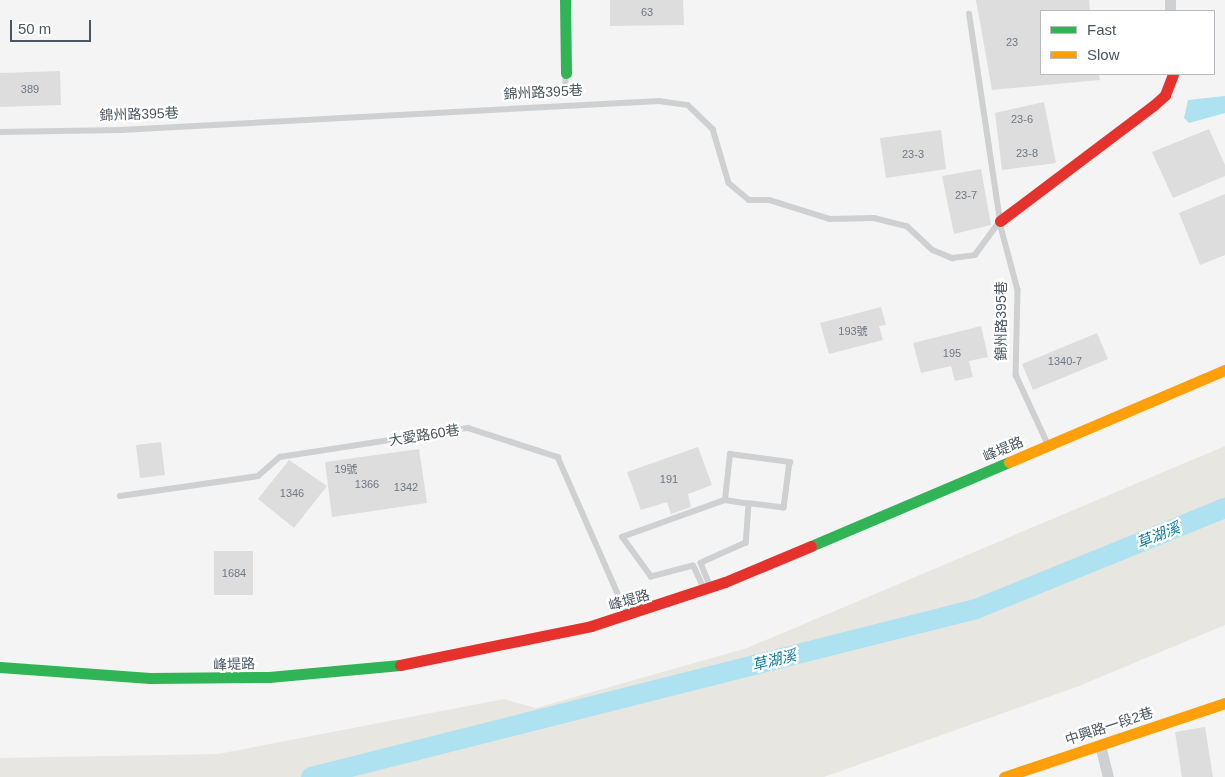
<!DOCTYPE html>
<html>
<head>
<meta charset="utf-8">
<style>
  body { margin:0 }
  #map { position:relative; width:1225px; height:777px; overflow:hidden; background:#f4f4f4; font-family:Helvetica,"Noto Sans TC",sans-serif }
  div>[style] { position:absolute }
  [style*='--x'] { left:calc(var(--x)*1px); top:calc(var(--y)*1px); width:calc(var(--w)*1px); rotate:calc(var(--a)*1deg) }
  .sand>* { inset:0; background:#e7e6e1 }
  .water>* { inset:0; background:#aee2f0 }
  .river>* { height:20px; margin:-10px; padding:0 10px; transform-origin:10px; border-radius:10px; background:#aee2f0 }
  .building>* { inset:0; background:#ddddde }
  .lane>* { height:5.5px; margin:-2.75px; padding:0 2.75px; transform-origin:2.75px; border-radius:2.75px; background:#ced0d2 }
  .street>* { height:11px; margin:-5.5px; padding:0 5.5px; transform-origin:5.5px; border-radius:5.5px; background:#ced0d2 }
  .fast>* { height:11px; margin:-5.5px; padding:0 5.5px; transform-origin:5.5px; border-radius:5.5px; background:#30b455 }
  .slow>* { height:11px; margin:-5.5px; padding:0 5.5px; transform-origin:5.5px; border-radius:5.5px; background:#ff9f0a }
  .jam>* { height:11px; margin:-5.5px; padding:0 5.5px; transform-origin:5.5px; border-radius:5.5px; background:#e5322d }
  span { translate:-50% -50%; white-space:nowrap; text-align:center; line-height:1.15; -webkit-text-stroke:4.5px #fff; paint-order:stroke }
  .number-label { font-size:11px; color:#707881 }
  .number-label span { -webkit-text-stroke-width:0 }
  .street-label { font-size:14px; color:#4a5661 }
  .water-label { font-size:15px; color:#0c7c9b; font-style:italic }
  .legend { position:absolute; left:1040px; top:10px; width:175px; height:65px; box-sizing:border-box; background:#fff; border:1px solid #b7bbc0; margin:0; padding:6px 9px; list-style:none; font-size:15px; color:#4a5661 }
  .legend li { display:flex; align-items:center; gap:10px; height:25px }
  .legend b { width:25px; border:1px solid #b7bbc0 }
  .scale { position:absolute; left:10px; top:20px; width:81px; height:22px; box-sizing:border-box; border:2px solid #4a5661; border-top:0; padding-left:6px; font-size:15px; line-height:18px; white-space:nowrap; color:#4a5661; -webkit-text-stroke:4px #fff; paint-order:stroke }
</style>
</head>
<body>
<div id="map">
  <div class="sand">
    <i style="clip-path:polygon(1225px 446px,1225px 625px,1079px 686px,824px 777px,0 777px,0 758px,218px 754px,504px 699px,536px 708px,747px 648px)"></i>
  </div>
  <div class="water">
    <i style="clip-path:polygon(1225px 96px,1225px 113px,1189px 123px,1184px 118px,1188px 100px)"></i>
  </div>
  <div class="river">
    <i style="--x:311;--y:777;--w:686;--a:-14.18"></i>
    <i style="--x:976;--y:609;--w:269;--a:-22.1"></i>
  </div>
  <div class="building">
    <i style="clip-path:polygon(610px 0,683px 0,684px 25px,610px 26px)"></i>
    <i style="clip-path:polygon(976px 0,1089px 0,1090px 11px,1041px 11px,1041px 74px,1099px 74px,1100px 80px,992px 90px)"></i>
    <i style="clip-path:polygon(60px 71px,61px 105px,0 107px,0 73px)"></i>
    <i style="clip-path:polygon(1044px 102px,1056px 163px,1002px 170px,995px 113px)"></i>
    <i style="clip-path:polygon(1209px 129px,1225px 165px,1225px 176px,1173px 198px,1152px 152px)"></i>
    <i style="clip-path:polygon(941px 130px,946px 169px,886px 178px,880px 138px)"></i>
    <i style="clip-path:polygon(981px 169px,991px 225px,954px 234px,942px 176px)"></i>
    <i style="clip-path:polygon(1225px 194px,1225px 255px,1200px 265px,1179px 213px)"></i>
    <i style="clip-path:polygon(881px 307px,886px 325px,879px 326px,883px 340px,829px 354px,820px 323px)"></i>
    <i style="clip-path:polygon(981px 326px,988px 357px,969px 361px,973px 377px,955px 381px,951px 366px,921px 373px,913px 343px)"></i>
    <i style="clip-path:polygon(1097px 333px,1108px 359px,1033px 390px,1022px 364px)"></i>
    <i style="clip-path:polygon(161px 442px,165px 475px,140px 478px,136px 445px)"></i>
    <i style="clip-path:polygon(698px 447px,712px 485px,688px 494px,691px 507px,685px 509px,671px 514px,667px 502px,641px 510px,627px 472px)"></i>
    <i style="clip-path:polygon(419px 449px,427px 503px,332px 517px,325px 462px)"></i>
    <i style="clip-path:polygon(289px 460px,327px 486px,294px 528px,258px 499px)"></i>
    <i style="clip-path:polygon(214px 551px,253px 551px,253px 595px,214px 595px)"></i>
    <i style="clip-path:polygon(1205px 727px,1213px 777px,1182px 777px,1175px 732px)"></i>
  </div>
  <div class="lane">
    <i style="--x:566;--y:75;--w:18;--a:90"></i>
    <i style="--x:0;--y:132;--w:121;--a:-0.9"></i>
    <i style="--x:121;--y:130;--w:539;--a:-3.09"></i>
    <i style="--x:659;--y:101;--w:29;--a:8"></i>
    <i style="--x:688;--y:105;--w:35;--a:44"></i>
    <i style="--x:713;--y:129;--w:56;--a:73.5"></i>
    <i style="--x:729;--y:183;--w:26;--a:40"></i>
    <i style="--x:749;--y:200;--w:20;--a:0"></i>
    <i style="--x:769;--y:200;--w:64;--a:17.3"></i>
    <i style="--x:830;--y:219;--w:44;--a:-1.3"></i>
    <i style="--x:874;--y:218;--w:34;--a:14"></i>
    <i style="--x:907;--y:226;--w:35;--a:43"></i>
    <i style="--x:933;--y:250;--w:21;--a:23"></i>
    <i style="--x:952;--y:258;--w:23;--a:-7"></i>
    <i style="--x:975;--y:255;--w:42;--a:-53.7"></i>
    <i style="--x:1000;--y:221;--w:209;--a:-98.5"></i>
    <i style="--x:1000;--y:223;--w:69;--a:75"></i>
    <i style="--x:1018;--y:290;--w:85;--a:91.3"></i>
    <i style="--x:1016;--y:375;--w:76;--a:65.1"></i>
    <i style="--x:120;--y:496;--w:139;--a:-8.2"></i>
    <i style="--x:258;--y:476;--w:29;--a:-41"></i>
    <i style="--x:280;--y:457;--w:190;--a:-8.8"></i>
    <i style="--x:468;--y:428;--w:95;--a:17.9"></i>
    <i style="--x:558;--y:457;--w:169;--a:66.3"></i>
    <i style="--x:725;--y:500;--w:46;--a:-83.8"></i>
    <i style="--x:730;--y:454;--w:61;--a:7.6"></i>
    <i style="--x:790;--y:462;--w:46;--a:97.4"></i>
    <i style="--x:784;--y:508;--w:35;--a:-173"></i>
    <i style="--x:703;--y:587;--w:23;--a:-115"></i>
    <i style="--x:693;--y:566;--w:43;--a:165.3"></i>
    <i style="--x:651;--y:577;--w:49;--a:-125.9"></i>
    <i style="--x:622;--y:537;--w:109;--a:-19.8"></i>
    <i style="--x:725;--y:500;--w:24;--a:9"></i>
    <i style="--x:749;--y:504;--w:39;--a:94"></i>
    <i style="--x:746;--y:543;--w:49;--a:156"></i>
    <i style="--x:701;--y:563;--w:24;--a:68"></i>
  </div>
  <div class="street">
    <i style="--x:1170;--y:0;--w:11;--a:90"></i>
    <i style="--x:1100;--y:745;--w:33;--a:76"></i>
  </div>
  <div class="fast">
    <i style="--x:565;--y:0;--w:73;--a:89.2"></i>
    <i style="--x:811;--y:546;--w:215;--a:-23"></i>
    <i style="--x:0;--y:667;--w:150;--a:4.2"></i>
    <i style="--x:150;--y:678;--w:119;--a:-0.5"></i>
    <i style="--x:269;--y:677;--w:132;--a:-5.2"></i>
  </div>
  <div class="slow">
    <i style="--x:1009;--y:462;--w:235;--a:-23.1"></i>
    <i style="--x:1004;--y:777;--w:233;--a:-18.5"></i>
  </div>
  <div class="jam">
    <i style="--x:1000;--y:221;--w:193;--a:-37"></i>
    <i style="--x:1154;--y:105;--w:15;--a:-42"></i>
    <i style="--x:1165;--y:95;--w:22;--a:-69"></i>
    <i style="--x:400;--y:665;--w:195;--a:-11.5"></i>
    <i style="--x:591;--y:626;--w:141;--a:-18.2"></i>
    <i style="--x:725;--y:582;--w:93;--a:-22.7"></i>
  </div>
  <div class="number-label">
    <span style="left:647px;top:12px">63</span>
    <span style="left:1012px;top:42px">23</span>
    <span style="left:30px;top:89px">389</span>
    <span style="left:1022px;top:119px">23-6</span>
    <span style="left:1027px;top:153px">23-8</span>
    <span style="left:913px;top:154px">23-3</span>
    <span style="left:966px;top:195px">23-7</span>
    <span style="left:853px;top:331px">193號</span>
    <span style="left:952px;top:353px">195</span>
    <span style="left:1065px;top:361px">1340-7</span>
    <span style="left:346px;top:469px">19號</span>
    <span style="left:669px;top:479px">191</span>
    <span style="left:367px;top:484px">1366</span>
    <span style="left:406px;top:487px">1342</span>
    <span style="left:292px;top:493px">1346</span>
    <span style="left:234px;top:573px">1684</span>
  </div>
  <div class="street-label">
    <span style="left:543px;top:92px;rotate:-3deg">錦州路395巷</span>
    <span style="left:139px;top:114px;rotate:-2deg">錦州路395巷</span>
    <span style="left:1001px;top:321px;rotate:-90deg">錦州路395巷</span>
    <span style="left:424px;top:435px;rotate:-9deg">大愛路60巷</span>
    <span style="left:1003px;top:449px;rotate:-23deg">峰堤路</span>
    <span style="left:629px;top:600px;rotate:-16deg">峰堤路</span>
    <span style="left:234px;top:664px;rotate:-2deg">峰堤路</span>
    <span style="left:1109px;top:726px;rotate:-18deg">中興路一段2巷</span>
  </div>
  <div class="water-label">
    <span style="left:1158px;top:535px;rotate:-22deg">草湖溪</span>
    <span style="left:774px;top:660px;rotate:-14deg">草湖溪</span>
  </div>
  <ul class="legend">
  <li><b style="height:6px;background:#30b455"></b>Fast</li>
  <li><b style="height:6px;background:#ff9f0a"></b>Slow</li>
  </ul>
  <div class="scale">50 m</div>
</div>
</body>
</html>
